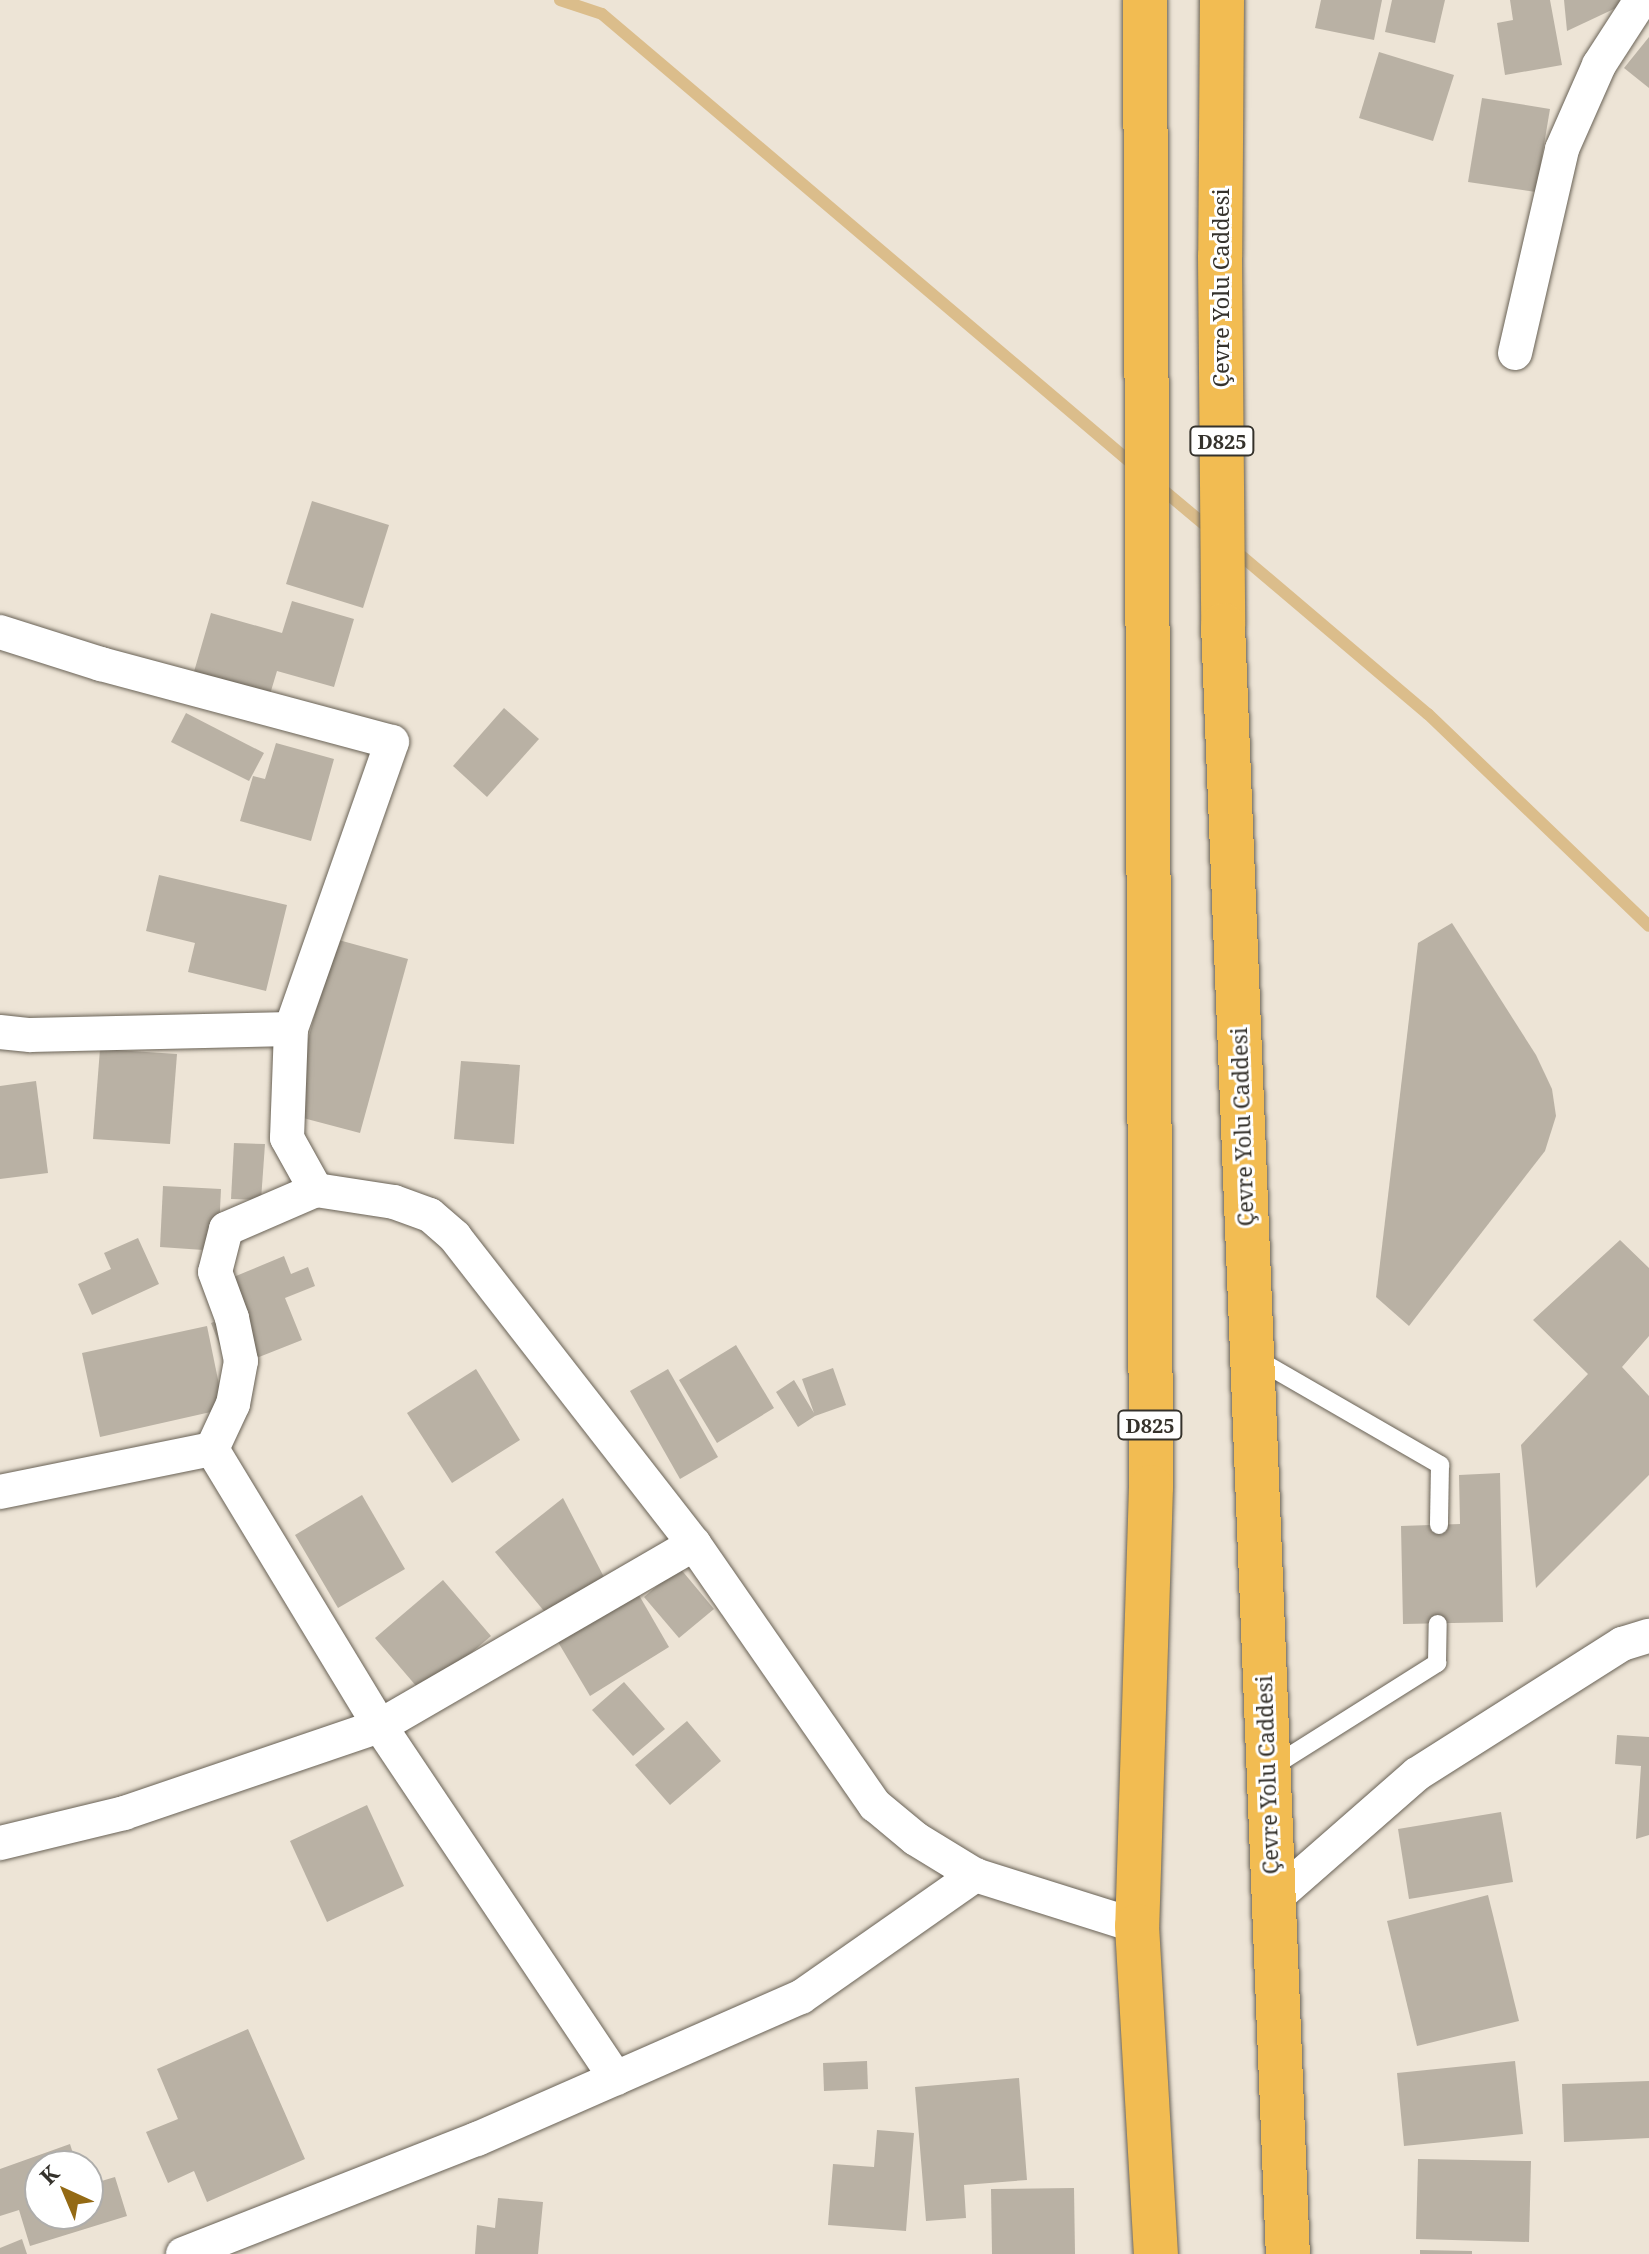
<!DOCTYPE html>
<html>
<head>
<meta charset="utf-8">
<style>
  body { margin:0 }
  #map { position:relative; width:1649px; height:2254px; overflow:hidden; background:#ede4d6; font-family:"Noto Serif",serif }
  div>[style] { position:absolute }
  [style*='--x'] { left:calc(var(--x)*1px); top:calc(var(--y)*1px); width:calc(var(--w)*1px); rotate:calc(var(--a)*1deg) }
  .stream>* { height:12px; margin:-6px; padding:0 6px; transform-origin:6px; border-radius:6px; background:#dbbd8b }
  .building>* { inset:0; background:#b9b1a4 }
  .roads { filter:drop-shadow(0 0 2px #696256) drop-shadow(0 0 2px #696256) }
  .service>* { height:18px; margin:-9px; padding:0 9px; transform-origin:9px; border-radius:9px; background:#fff }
  .minor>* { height:34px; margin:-17px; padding:0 17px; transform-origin:17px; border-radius:17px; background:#fff }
  .trunk>* { height:44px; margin:-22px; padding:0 22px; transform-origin:22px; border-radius:22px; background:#f2bc52 }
  span { translate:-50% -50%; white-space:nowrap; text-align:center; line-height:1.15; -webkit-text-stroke:6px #fff; paint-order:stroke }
  .shield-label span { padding:2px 6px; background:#fff; border:2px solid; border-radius:6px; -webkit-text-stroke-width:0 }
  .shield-label { font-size:20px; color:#35322c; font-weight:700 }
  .street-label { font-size:22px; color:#35322c }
  .north { position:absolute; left:24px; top:2150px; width:80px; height:80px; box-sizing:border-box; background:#fff; border:2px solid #aeadab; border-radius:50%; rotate:316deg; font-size:22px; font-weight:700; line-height:32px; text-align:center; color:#35322c }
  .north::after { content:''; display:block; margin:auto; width:28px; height:36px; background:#946a14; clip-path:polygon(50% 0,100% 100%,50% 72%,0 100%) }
</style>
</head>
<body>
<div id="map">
  <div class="stream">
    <i style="--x:560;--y:0;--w:44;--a:18.4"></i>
    <i style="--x:602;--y:14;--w:700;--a:40.31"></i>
    <i style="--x:1156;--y:484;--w:73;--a:40"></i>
    <i style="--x:1232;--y:548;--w:257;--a:40.3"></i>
    <i style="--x:1428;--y:714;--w:306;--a:43.8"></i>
  </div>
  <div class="building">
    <i style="clip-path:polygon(1321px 0,1382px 0,1374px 40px,1315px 28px)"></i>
    <i style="clip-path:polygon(1392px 0,1445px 0,1435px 43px,1385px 32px)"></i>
    <i style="clip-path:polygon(1510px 0,1550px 0,1562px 65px,1505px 75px,1497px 23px,1513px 20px)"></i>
    <i style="clip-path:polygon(1564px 0,1633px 0,1567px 31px)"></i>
    <i style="clip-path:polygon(1649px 37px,1649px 88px,1624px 68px)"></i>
    <i style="clip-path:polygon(1379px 52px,1454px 75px,1433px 141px,1359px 118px)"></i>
    <i style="clip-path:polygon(1482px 98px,1550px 109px,1536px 192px,1468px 182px)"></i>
    <i style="clip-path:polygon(312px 501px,389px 525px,363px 608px,286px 584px)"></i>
    <i style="clip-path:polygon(292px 601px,354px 619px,334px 687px,277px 671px,265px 711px,189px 689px,211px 613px,282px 633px)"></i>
    <i style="clip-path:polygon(504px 708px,539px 739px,487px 797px,453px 766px)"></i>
    <i style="clip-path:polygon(186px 713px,264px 753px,249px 781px,171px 742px)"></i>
    <i style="clip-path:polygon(276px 743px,334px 759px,311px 841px,240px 821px,253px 776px,265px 779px)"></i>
    <i style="clip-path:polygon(159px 875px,287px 905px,266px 991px,188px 972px,195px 943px,146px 931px)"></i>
    <i style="clip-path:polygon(1452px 923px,1536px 1055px,1552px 1089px,1556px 1116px,1545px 1151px,1409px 1326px,1376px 1297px,1418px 943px)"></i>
    <i style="clip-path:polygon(335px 939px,408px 959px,360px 1133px,288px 1114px)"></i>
    <i style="clip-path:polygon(100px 1049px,177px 1054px,170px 1144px,93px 1139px)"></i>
    <i style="clip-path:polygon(461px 1061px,520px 1065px,514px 1144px,454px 1139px)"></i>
    <i style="clip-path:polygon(36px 1081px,48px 1173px,0 1179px,0 1086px)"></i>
    <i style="clip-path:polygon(234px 1143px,265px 1144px,261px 1200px,231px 1199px)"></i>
    <i style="clip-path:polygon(163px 1186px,221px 1189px,218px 1251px,160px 1247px)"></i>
    <i style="clip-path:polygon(138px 1238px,159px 1284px,92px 1315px,78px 1284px,111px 1269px,104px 1253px)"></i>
    <i style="clip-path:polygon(1620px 1240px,1649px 1268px,1649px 1336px,1622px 1367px,1649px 1396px,1649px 1475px,1536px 1588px,1521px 1445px,1588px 1374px,1533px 1320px)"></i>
    <i style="clip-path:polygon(284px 1256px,291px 1274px,308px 1267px,315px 1286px,285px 1298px,302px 1340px,229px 1369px,211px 1323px,237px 1313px,224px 1281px)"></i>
    <i style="clip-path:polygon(207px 1326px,224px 1409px,100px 1437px,82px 1353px)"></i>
    <i style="clip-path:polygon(736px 1345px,774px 1408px,717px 1443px,679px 1380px)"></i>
    <i style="clip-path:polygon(833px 1368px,846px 1405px,815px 1416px,798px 1427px,776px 1392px,794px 1380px,814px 1413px,802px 1379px)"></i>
    <i style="clip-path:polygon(476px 1369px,520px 1440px,452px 1483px,407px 1413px)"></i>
    <i style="clip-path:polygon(668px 1369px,718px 1457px,680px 1479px,630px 1391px)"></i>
    <i style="clip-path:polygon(1500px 1473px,1503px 1622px,1403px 1624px,1401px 1526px,1460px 1524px,1459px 1475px)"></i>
    <i style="clip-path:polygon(362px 1495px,405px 1569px,338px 1608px,295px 1535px)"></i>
    <i style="clip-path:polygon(563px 1498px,605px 1579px,549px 1617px,495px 1552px)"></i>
    <i style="clip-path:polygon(679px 1567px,714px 1609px,679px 1638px,644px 1597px)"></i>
    <i style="clip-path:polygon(443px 1580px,491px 1636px,423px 1694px,375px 1638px)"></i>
    <i style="clip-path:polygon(636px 1590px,669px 1647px,590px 1696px,555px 1637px)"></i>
    <i style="clip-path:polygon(624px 1682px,665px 1729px,633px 1756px,592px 1710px)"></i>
    <i style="clip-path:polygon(687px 1721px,721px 1761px,670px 1805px,635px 1765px)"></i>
    <i style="clip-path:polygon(1617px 1735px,1649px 1737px,1649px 1835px,1636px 1839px,1641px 1766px,1615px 1764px)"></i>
    <i style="clip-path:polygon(367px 1805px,404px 1886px,327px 1922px,290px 1841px)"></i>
    <i style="clip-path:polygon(1501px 1812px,1513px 1882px,1409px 1899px,1398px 1829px)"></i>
    <i style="clip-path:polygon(1488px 1895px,1519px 2021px,1417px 2046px,1387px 1921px)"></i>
    <i style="clip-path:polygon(248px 2029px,305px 2159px,207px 2202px,194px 2171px,168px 2183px,146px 2132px,178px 2119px,157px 2069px)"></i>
    <i style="clip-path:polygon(867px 2061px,868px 2089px,824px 2091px,823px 2063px)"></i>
    <i style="clip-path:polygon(1515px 2061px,1523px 2134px,1404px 2146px,1397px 2073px)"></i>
    <i style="clip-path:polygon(1019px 2078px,1027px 2180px,964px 2185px,966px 2218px,926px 2221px,915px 2087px)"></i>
    <i style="clip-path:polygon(1649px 2081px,1649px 2138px,1564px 2142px,1562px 2084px)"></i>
    <i style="clip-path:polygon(877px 2130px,914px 2133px,906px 2231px,828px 2225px,833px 2164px,874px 2167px)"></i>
    <i style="clip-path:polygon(70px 2144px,77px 2166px,40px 2166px,40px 2214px,88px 2214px,88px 2185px,115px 2177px,127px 2216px,30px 2246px,19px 2210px,0 2216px,0 2169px)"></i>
    <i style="clip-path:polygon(1418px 2159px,1531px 2161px,1529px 2242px,1416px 2239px)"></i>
    <i style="clip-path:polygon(1074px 2188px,1075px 2254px,992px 2254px,991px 2189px)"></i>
    <i style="clip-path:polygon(498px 2198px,543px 2202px,538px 2254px,475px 2254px,477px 2225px,495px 2228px)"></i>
    <i style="clip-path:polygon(22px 2239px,27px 2254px,0 2254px,0 2248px)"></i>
    <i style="clip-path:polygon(1420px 2250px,1472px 2251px,1472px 2254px,1420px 2254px)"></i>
  </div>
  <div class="roads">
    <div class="service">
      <i style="--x:1255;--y:1358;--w:214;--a:30"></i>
      <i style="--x:1440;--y:1465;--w:60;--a:91"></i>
      <i style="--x:1269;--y:1769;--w:199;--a:-32.2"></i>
      <i style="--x:1437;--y:1663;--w:39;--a:-89"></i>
    </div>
    <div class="minor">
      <i style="--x:1515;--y:353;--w:209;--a:-77"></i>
      <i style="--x:1562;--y:149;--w:92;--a:-66.2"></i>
      <i style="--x:1599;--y:65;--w:77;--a:-57.1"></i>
      <i style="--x:0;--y:632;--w:106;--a:17.6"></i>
      <i style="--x:101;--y:664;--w:301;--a:15"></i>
      <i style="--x:392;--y:742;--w:304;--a:109.4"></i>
      <i style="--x:0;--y:1032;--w:30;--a:6"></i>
      <i style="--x:30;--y:1035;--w:261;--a:-1.3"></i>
      <i style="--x:291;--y:1029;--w:109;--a:92.1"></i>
      <i style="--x:287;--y:1138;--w:60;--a:60.9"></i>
      <i style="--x:316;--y:1190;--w:79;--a:8.7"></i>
      <i style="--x:394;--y:1202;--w:38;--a:20"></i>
      <i style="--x:430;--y:1215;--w:33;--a:41"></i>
      <i style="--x:455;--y:1237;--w:389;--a:52.1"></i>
      <i style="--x:694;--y:1544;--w:318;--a:55.3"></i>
      <i style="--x:875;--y:1805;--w:53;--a:39.7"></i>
      <i style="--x:916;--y:1839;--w:69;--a:31.4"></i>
      <i style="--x:975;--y:1875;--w:170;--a:17.5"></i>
      <i style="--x:316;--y:1190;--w:98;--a:156.6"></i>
      <i style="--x:226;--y:1229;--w:44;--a:104.3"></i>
      <i style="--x:215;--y:1272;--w:49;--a:69.7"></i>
      <i style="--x:232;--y:1318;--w:44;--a:78.2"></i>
      <i style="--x:241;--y:1361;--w:44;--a:100.5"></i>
      <i style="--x:233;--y:1404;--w:50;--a:115"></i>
      <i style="--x:212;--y:1449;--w:324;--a:58.8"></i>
      <i style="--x:380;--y:1726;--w:424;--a:56.2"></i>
      <i style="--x:0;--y:1492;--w:216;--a:-11.5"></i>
      <i style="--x:0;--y:1843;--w:128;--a:-13.6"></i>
      <i style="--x:124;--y:1813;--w:270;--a:-18.8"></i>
      <i style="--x:380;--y:1726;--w:363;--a:-30.1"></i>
      <i style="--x:1273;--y:1900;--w:191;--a:-41.2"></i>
      <i style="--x:1417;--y:1774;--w:243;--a:-32.4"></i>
      <i style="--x:1622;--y:1644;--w:28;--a:-17"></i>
      <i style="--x:183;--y:2254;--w:316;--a:-21.4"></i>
      <i style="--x:477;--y:2139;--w:354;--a:-23.7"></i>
      <i style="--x:801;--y:1997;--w:213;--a:-35"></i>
    </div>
    <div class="trunk">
      <i style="--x:1145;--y:0;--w:1487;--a:89.77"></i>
      <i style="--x:1151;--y:1487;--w:439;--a:91.8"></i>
      <i style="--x:1137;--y:1926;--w:329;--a:86.7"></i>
      <i style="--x:1222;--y:0;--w:256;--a:90.4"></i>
      <i style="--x:1220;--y:256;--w:369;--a:89.5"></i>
      <i style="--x:1223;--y:625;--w:1630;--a:87.72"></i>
    </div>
  </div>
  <div class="shield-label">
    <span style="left:1222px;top:441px">D825</span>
    <span style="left:1150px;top:1425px">D825</span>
  </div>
  <div class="street-label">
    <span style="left:1221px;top:288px;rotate:-90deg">Çevre Yolu Caddesi</span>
    <span style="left:1242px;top:1127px;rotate:-92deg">Çevre Yolu Caddesi</span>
    <span style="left:1267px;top:1775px;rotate:-92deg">Çevre Yolu Caddesi</span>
  </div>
  <div class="north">K</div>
</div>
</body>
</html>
